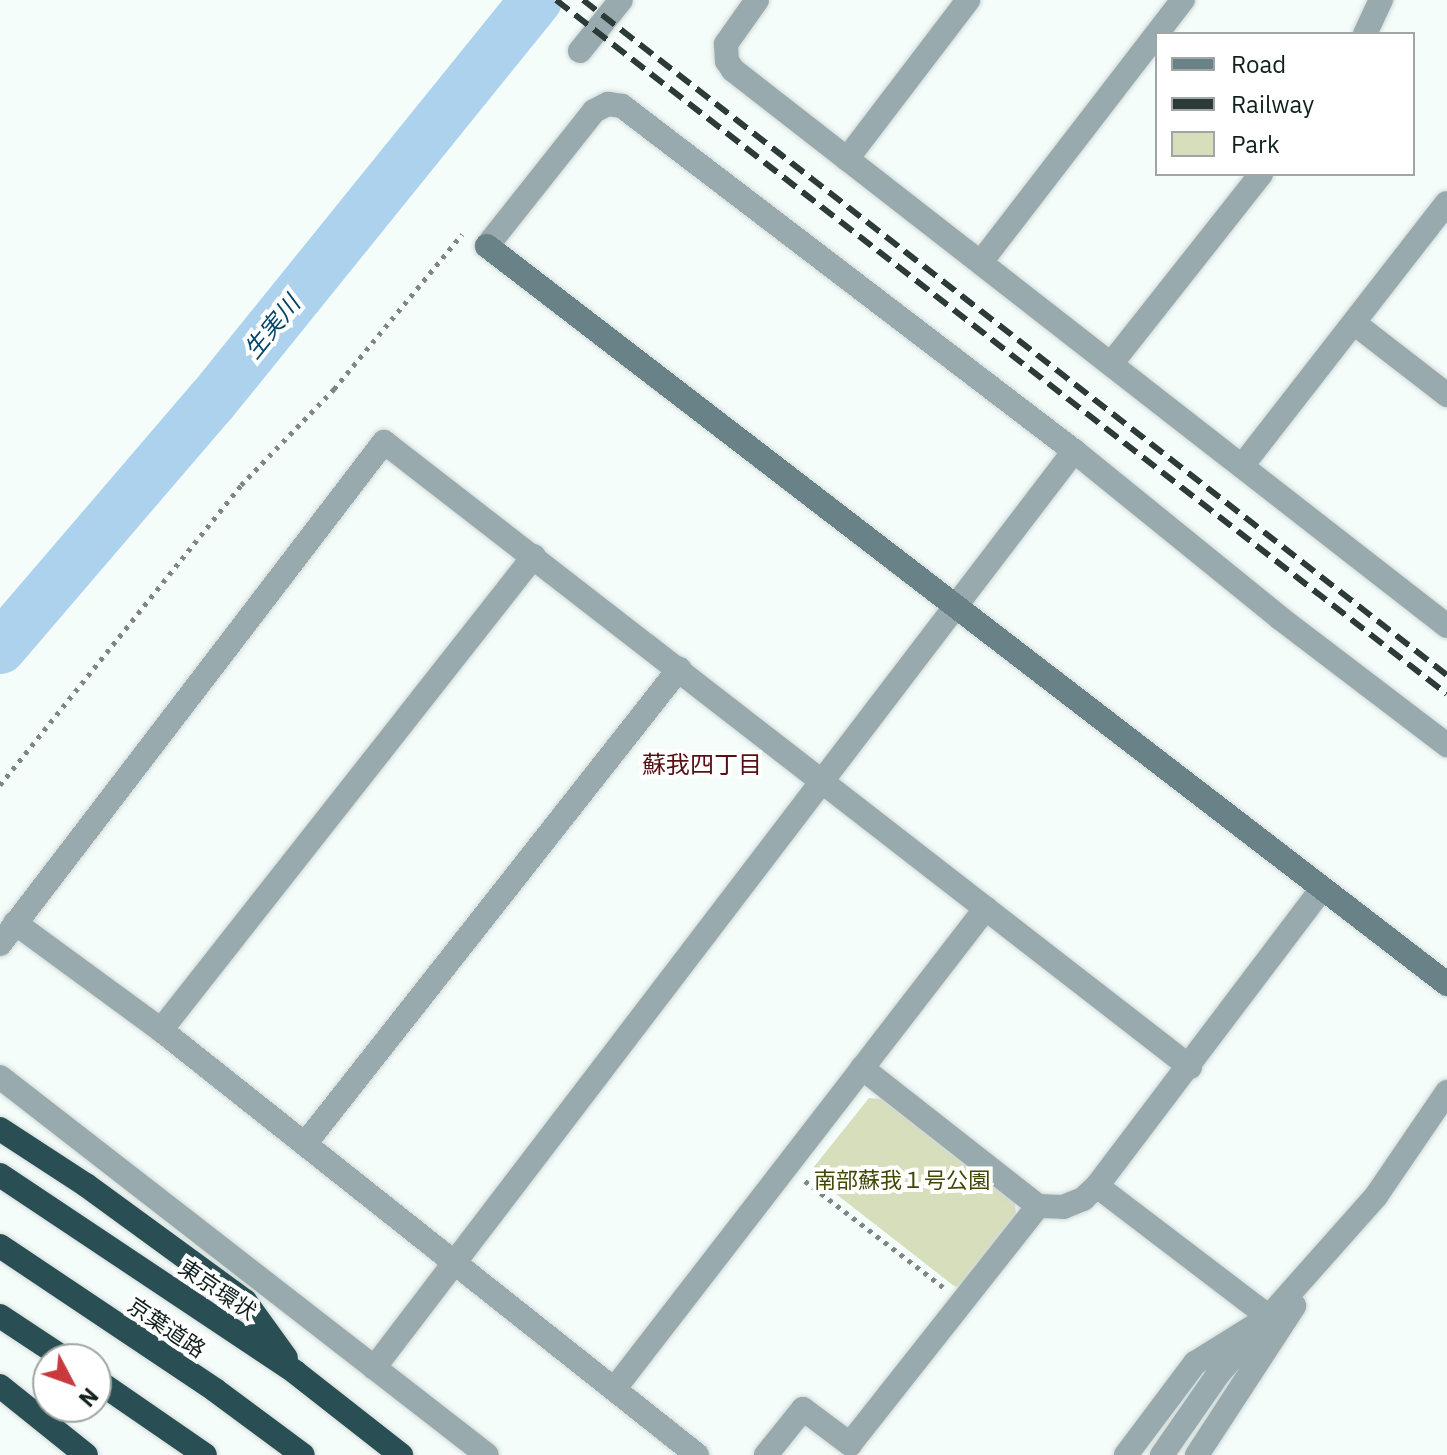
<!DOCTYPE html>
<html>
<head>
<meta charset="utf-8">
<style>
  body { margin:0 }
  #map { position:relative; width:1447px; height:1455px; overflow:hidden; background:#f5fdfb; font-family:"IBM Plex Sans","Noto Sans JP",sans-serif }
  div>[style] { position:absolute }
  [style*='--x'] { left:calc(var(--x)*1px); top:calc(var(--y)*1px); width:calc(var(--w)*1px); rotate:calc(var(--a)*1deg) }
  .green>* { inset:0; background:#d7debb }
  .river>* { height:52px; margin:-26px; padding:0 26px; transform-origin:26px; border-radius:26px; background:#add2ee }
  .path>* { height:5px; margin-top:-2.5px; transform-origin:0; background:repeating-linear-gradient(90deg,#7c8885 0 4px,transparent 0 10px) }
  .roads { filter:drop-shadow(0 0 2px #d1dad7) drop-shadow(0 0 2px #d1dad7) }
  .street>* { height:24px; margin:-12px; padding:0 12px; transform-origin:12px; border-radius:12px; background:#98aaad }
  .secondary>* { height:24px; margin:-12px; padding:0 12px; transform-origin:12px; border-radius:12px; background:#698287 }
  .highway>* { height:24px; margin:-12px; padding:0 12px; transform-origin:12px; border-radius:12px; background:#294f55 }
  .rail>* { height:6px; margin-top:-3px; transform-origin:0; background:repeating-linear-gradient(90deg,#2c3b37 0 16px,transparent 0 24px) }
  span { translate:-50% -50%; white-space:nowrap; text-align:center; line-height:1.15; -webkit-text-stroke:8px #fff; paint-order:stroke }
  .park-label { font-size:22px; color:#424905 }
  .street-label { font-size:22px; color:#11211d }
  .water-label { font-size:24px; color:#004468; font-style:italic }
  .neighbourhood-label { font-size:24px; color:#561114 }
  .legend { position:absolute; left:1155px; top:32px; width:260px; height:144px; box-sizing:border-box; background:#fff; border:2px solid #a0a6a5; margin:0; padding:10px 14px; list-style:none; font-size:24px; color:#11211d }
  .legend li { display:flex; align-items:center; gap:16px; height:40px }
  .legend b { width:40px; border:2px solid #a0a6a5 }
  .north { position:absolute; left:32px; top:1343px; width:80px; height:80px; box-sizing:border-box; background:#fff; border:2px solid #a0a6a5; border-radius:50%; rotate:131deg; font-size:22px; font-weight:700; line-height:32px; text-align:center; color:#11211d }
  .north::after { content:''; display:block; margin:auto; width:28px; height:36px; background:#c93a3e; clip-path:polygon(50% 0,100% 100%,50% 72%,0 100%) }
</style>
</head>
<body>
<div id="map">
  <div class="green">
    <i style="clip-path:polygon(869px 1098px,883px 1099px,1015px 1203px,1016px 1214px,960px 1287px,954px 1286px,813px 1176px,813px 1168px)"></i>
  </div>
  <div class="river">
    <i style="--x:0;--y:648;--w:326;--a:-49.4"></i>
    <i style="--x:212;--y:401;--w:516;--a:-51.06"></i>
  </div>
  <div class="path">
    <i style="--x:0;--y:785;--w:385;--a:-51.2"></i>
    <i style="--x:241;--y:485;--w:134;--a:-45.9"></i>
    <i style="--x:334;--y:389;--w:201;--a:-50.4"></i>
    <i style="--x:805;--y:1181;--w:174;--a:37.5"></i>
  </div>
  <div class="roads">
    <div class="street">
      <i style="--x:757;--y:0;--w:54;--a:125.2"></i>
      <i style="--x:726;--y:44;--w:17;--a:87"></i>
      <i style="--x:727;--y:61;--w:11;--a:56"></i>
      <i style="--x:733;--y:70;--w:905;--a:37.91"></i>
      <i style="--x:1365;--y:34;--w:38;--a:-65"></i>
      <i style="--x:580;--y:51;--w:65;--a:-51.2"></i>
      <i style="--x:847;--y:159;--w:200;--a:-52.7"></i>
      <i style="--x:487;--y:246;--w:172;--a:-51.6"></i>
      <i style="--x:594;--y:111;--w:16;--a:-27"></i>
      <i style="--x:608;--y:104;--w:14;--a:8"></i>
      <i style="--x:622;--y:106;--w:569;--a:37.35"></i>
      <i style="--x:1074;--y:451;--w:265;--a:39"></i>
      <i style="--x:1280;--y:618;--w:210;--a:37.3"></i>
      <i style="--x:981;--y:262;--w:331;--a:-52.4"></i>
      <i style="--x:1354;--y:323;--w:118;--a:37.7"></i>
      <i style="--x:1111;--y:364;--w:242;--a:-51.7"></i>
      <i style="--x:1242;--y:466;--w:333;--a:-52.1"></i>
      <i style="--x:15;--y:923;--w:181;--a:36.2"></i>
      <i style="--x:161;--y:1030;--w:684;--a:38.41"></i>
      <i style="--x:0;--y:944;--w:632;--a:-52.59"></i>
      <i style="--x:384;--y:442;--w:1020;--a:37.79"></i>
      <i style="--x:161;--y:1030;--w:603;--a:-51.8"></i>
      <i style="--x:862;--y:1068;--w:224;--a:38.1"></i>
      <i style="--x:0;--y:1077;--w:616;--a:37.82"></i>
      <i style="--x:305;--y:1144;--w:605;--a:-51.78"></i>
      <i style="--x:1097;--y:1186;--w:216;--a:37.3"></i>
      <i style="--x:1269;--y:1317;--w:87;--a:148.1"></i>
      <i style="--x:1195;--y:1363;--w:115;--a:126.9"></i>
      <i style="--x:374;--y:1368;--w:1154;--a:-52.64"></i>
      <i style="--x:616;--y:1387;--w:605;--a:-52.32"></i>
      <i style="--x:766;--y:1455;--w:59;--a:-51.2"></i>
      <i style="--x:803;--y:1409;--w:59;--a:36.7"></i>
      <i style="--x:850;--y:1444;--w:303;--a:-51.7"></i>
      <i style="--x:1038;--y:1206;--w:25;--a:2"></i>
      <i style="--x:1063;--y:1207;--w:22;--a:-22"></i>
      <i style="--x:1083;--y:1199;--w:19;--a:-43"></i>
      <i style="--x:1097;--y:1186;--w:373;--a:-52.9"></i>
      <i style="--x:1162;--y:1455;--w:100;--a:-55.2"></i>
      <i style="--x:1219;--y:1373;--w:237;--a:-48.4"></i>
      <i style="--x:1376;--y:1196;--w:126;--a:-55.7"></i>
      <i style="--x:1197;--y:1455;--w:178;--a:-56.9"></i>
    </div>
    <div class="secondary">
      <i style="--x:487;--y:246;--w:1211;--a:37.55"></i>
    </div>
    <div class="highway">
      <i style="--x:0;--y:1129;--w:103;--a:33.1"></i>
      <i style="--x:86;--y:1185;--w:197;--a:36.1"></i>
      <i style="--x:245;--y:1301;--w:70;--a:54.3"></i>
      <i style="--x:0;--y:1175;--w:355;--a:33.7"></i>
      <i style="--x:295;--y:1372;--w:135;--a:38.1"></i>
      <i style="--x:0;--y:1246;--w:259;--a:33.8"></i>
      <i style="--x:215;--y:1390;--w:109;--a:36.5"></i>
      <i style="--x:0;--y:1316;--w:78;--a:33.5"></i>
      <i style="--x:96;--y:1380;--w:132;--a:34.5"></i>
      <i style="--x:0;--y:1386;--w:110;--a:38.7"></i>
    </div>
  </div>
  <div class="rail">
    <i style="--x:556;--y:0;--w:1129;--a:37.92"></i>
    <i style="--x:583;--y:0;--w:1096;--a:38"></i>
  </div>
  <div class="park-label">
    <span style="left:902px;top:1180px">南部蘇我１号公園</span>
  </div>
  <div class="street-label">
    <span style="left:218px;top:1289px;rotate:34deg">東京環状</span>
    <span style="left:167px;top:1327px;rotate:34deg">京葉道路</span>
  </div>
  <div class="water-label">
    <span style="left:272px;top:327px;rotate:-51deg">生実川</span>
  </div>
  <div class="neighbourhood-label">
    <span style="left:702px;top:765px">蘇我四丁目</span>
  </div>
  <ul class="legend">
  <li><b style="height:10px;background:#698287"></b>Road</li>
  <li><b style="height:10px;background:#2c3b37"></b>Railway</li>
  <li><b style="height:22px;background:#d7debb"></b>Park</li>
  </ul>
  <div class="north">N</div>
</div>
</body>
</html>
